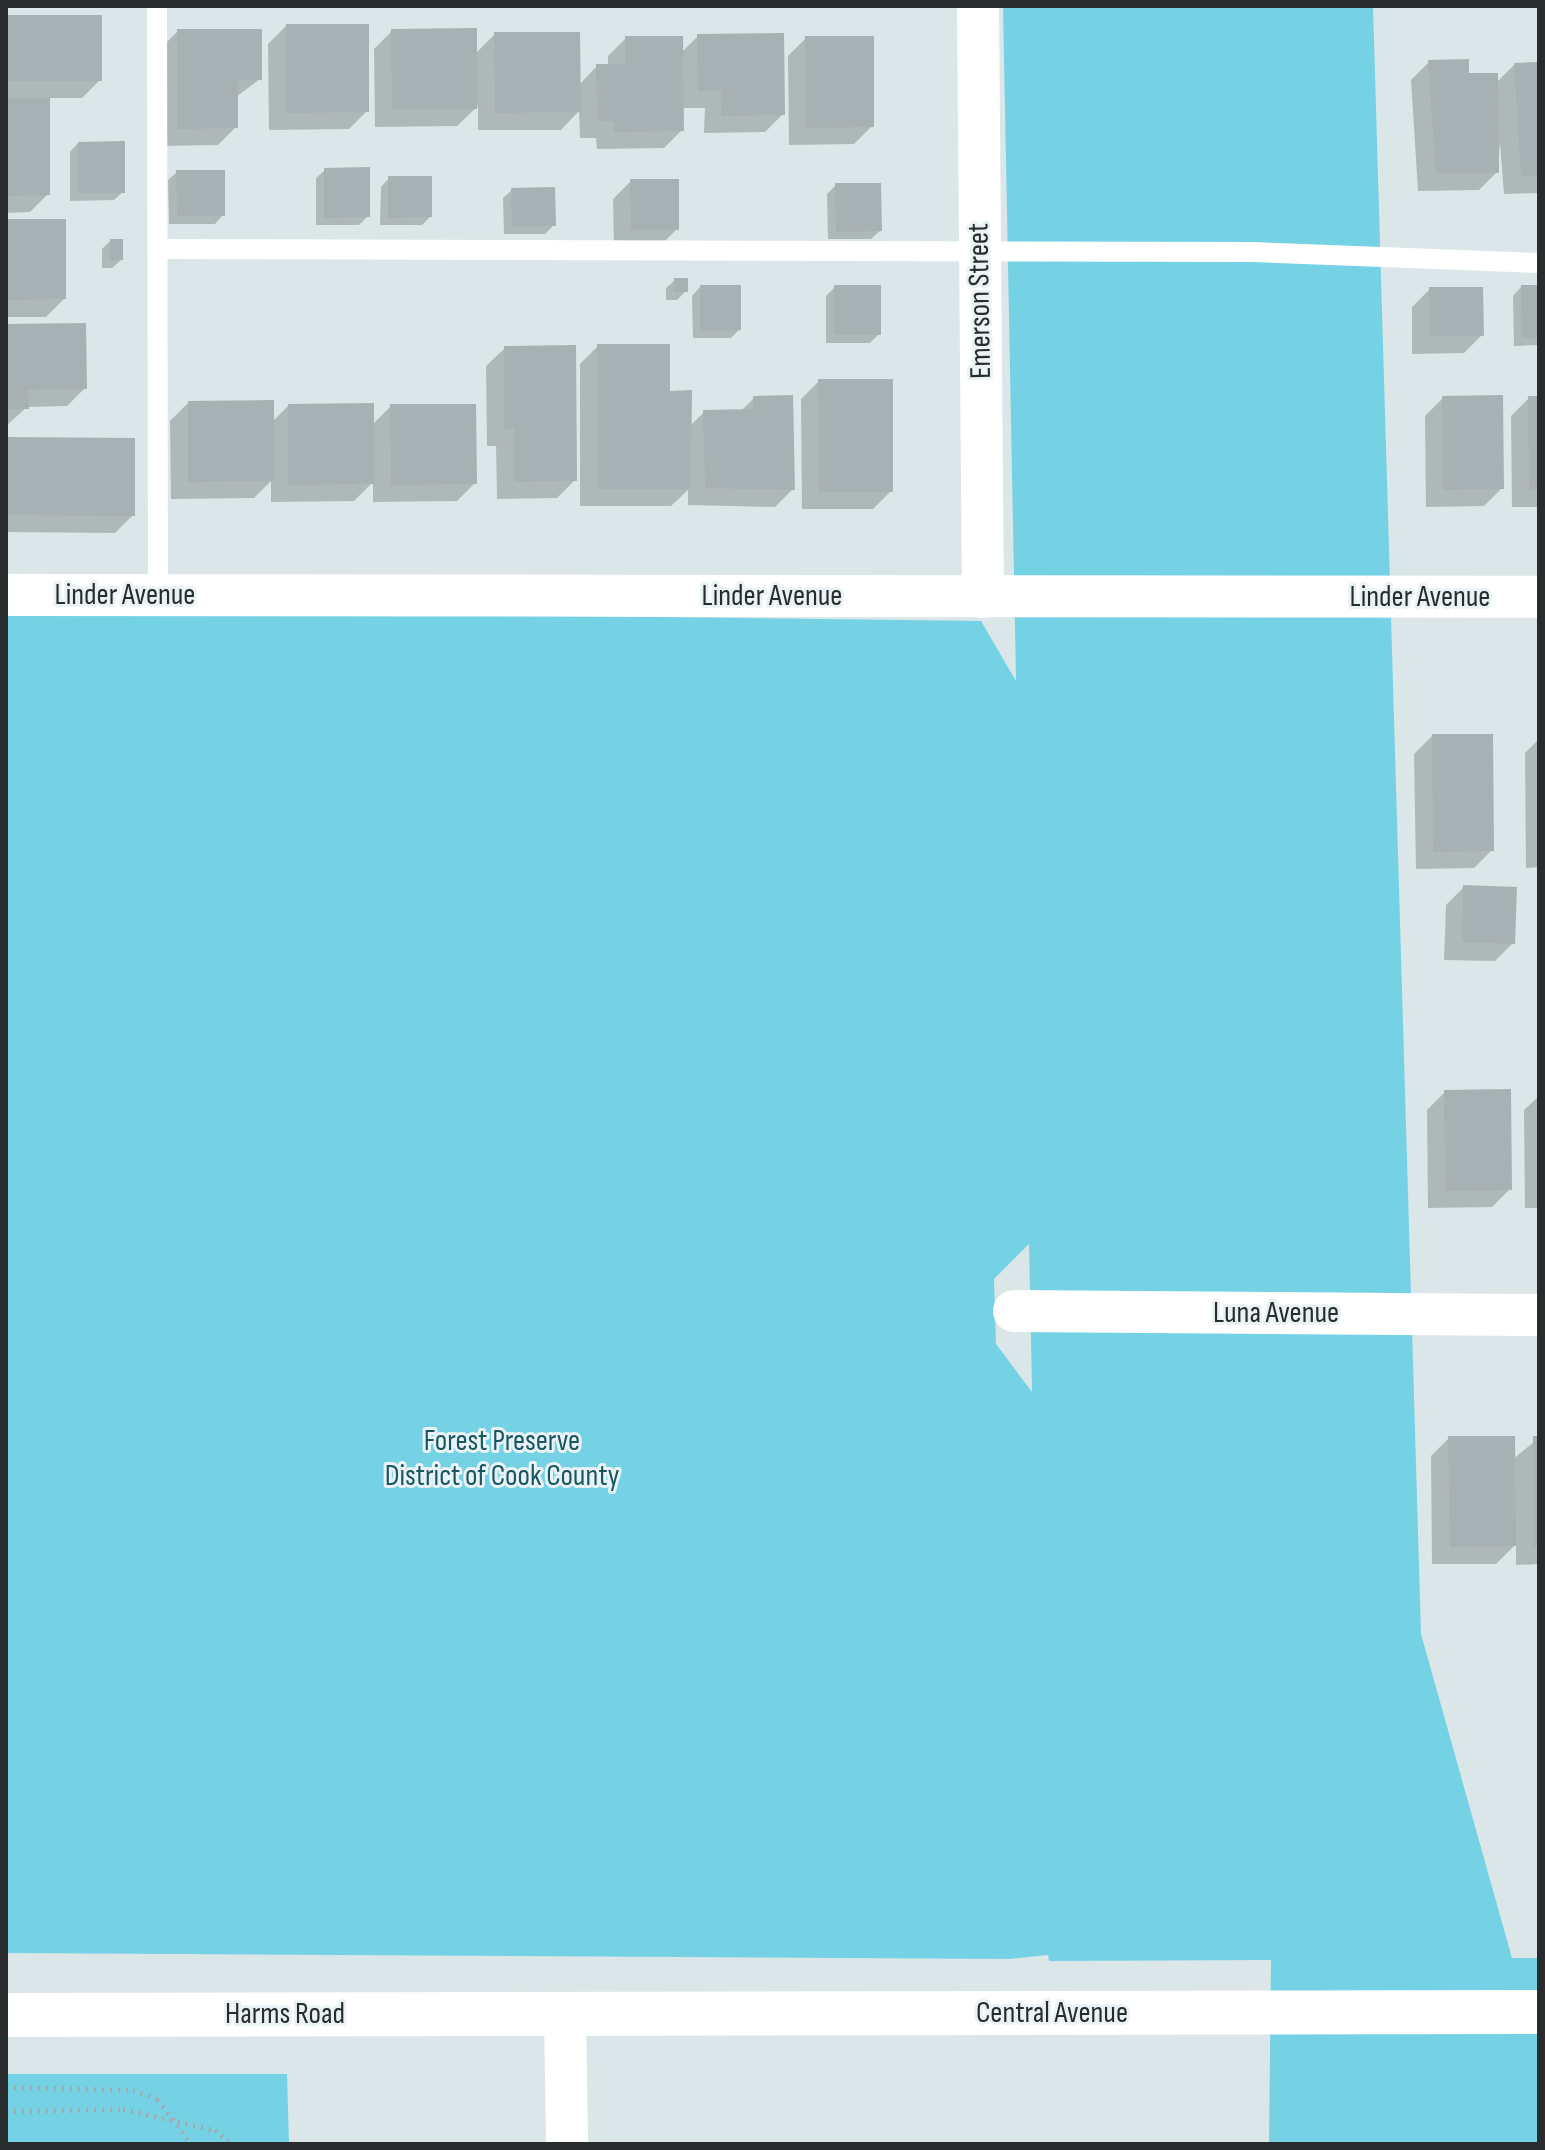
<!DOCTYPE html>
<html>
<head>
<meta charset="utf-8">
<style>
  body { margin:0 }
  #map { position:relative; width:1545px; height:2150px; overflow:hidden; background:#dbe6e8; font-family:"Sofia Sans Condensed",sans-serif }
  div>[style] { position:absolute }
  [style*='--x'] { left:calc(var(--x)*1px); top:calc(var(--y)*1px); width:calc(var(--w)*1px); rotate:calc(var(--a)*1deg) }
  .green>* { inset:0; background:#75d2e5 }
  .shadow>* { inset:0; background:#0003 }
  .building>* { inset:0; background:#a7b0b2 }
  .path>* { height:5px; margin-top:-2.5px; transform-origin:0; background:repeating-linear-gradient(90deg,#a3acad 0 2px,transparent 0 8px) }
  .lane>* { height:20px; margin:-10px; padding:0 10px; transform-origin:10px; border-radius:10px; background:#fff }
  .street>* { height:42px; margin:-21px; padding:0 21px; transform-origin:21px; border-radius:21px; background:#fff }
  .secondary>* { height:44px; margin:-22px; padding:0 22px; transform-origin:22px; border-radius:22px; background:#fff }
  span { translate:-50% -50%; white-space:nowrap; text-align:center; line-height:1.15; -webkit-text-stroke:6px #e9f3f5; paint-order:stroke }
  .street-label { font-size:30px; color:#282c2c }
  .park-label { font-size:30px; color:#185662 }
  .frame { position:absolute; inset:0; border:8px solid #282c2c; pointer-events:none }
</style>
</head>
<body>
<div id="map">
  <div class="green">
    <i style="clip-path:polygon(evenodd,1003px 6px,1373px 6px,1421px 1634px,1512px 1958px,1539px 1958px,1539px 2144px,1269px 2144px,1271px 1960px,1049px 1961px,1048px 1955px,1009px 1959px,6px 1953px,6px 609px,981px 621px,1016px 681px,1003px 6px,1029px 1244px,1032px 1391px,1032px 1392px,996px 1344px,994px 1279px,1029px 1244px)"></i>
    <i style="clip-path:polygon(6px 2074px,287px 2074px,289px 2144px,6px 2144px)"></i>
  </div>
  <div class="shadow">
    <i style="clip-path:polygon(6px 17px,100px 80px,82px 98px,48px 98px,48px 194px,30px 212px,6px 213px)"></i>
    <i style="clip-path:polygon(286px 26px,367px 111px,349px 129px,269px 130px,268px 44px)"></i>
    <i style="clip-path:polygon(178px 31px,260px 79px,236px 97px,236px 127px,218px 145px,160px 146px,160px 49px)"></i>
    <i style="clip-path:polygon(392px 31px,475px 54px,495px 34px,579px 85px,597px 66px,608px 66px,608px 56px,626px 38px,681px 53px,698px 36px,783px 114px,765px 132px,704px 133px,705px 108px,681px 108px,682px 130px,664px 148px,597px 149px,596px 138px,580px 138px,579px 111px,561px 130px,478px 130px,478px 106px,457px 126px,375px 127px,374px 49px)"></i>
    <i style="clip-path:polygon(806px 38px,872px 126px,854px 144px,789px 145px,788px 56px)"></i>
    <i style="clip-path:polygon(1429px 62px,1496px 83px,1514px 65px,1539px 64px,1539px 193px,1504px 194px,1500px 143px,1497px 172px,1479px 190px,1418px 191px,1411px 80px)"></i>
    <i style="clip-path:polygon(78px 143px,123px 192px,114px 200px,70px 201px,70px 152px)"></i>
    <i style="clip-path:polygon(325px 170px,368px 216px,359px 225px,316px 225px,316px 178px)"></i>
    <i style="clip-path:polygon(177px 172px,223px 215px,215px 224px,169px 224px,168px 180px)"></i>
    <i style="clip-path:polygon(389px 178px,430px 217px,422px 225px,380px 225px,381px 187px)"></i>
    <i style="clip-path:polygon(631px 181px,677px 229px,659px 247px,614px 247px,613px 199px)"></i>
    <i style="clip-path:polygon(836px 185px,880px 231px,871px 239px,828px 239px,827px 194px)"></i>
    <i style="clip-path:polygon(512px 190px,554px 225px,545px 234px,504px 234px,503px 198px)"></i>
    <i style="clip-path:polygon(6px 221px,64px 299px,46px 317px,6px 317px)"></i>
    <i style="clip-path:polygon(110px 241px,121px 260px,112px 268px,102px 268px,102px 249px)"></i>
    <i style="clip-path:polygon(675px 280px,686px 291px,677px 300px,666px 300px,666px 288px)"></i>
    <i style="clip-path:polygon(700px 287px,739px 330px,731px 338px,693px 338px,692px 296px)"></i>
    <i style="clip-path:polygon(835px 287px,879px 334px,870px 343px,826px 343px,826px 296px)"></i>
    <i style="clip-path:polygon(1521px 287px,1539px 287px,1539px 345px,1514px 346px,1513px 296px)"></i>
    <i style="clip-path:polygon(1430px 289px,1482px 335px,1464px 353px,1412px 354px,1412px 307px)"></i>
    <i style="clip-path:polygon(6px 326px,85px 388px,67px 406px,27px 407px,6px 426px)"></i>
    <i style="clip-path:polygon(598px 346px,668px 393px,690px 426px,704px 412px,741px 411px,754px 398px,793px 489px,775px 507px,688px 505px,688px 490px,671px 506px,580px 506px,580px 364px)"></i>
    <i style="clip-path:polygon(505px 348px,575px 480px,557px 498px,497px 499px,496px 446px,487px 446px,486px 366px)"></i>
    <i style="clip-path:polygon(819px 381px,891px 491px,873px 509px,802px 509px,801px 399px)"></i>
    <i style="clip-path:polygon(1443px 398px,1502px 488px,1484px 506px,1426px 507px,1425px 416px)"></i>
    <i style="clip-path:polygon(1529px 398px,1539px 398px,1539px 507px,1512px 507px,1511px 416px)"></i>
    <i style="clip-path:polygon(188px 403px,272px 422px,288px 406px,372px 425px,391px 406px,475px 483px,457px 501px,373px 502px,373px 482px,354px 501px,271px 502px,271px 481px,254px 498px,171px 499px,170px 421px)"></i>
    <i style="clip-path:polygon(6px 439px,133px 515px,115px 533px,6px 532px)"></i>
    <i style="clip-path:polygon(1432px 736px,1492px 850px,1474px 868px,1416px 869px,1414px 754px)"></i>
    <i style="clip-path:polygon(1539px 739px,1539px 867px,1526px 868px,1525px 753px)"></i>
    <i style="clip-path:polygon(1464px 887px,1513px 943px,1495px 961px,1444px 960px,1446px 905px)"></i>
    <i style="clip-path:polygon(1445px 1092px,1510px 1189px,1492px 1207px,1428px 1208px,1427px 1110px)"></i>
    <i style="clip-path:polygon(1539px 1096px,1539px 1208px,1525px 1208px,1524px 1110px)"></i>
    <i style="clip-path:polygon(1449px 1438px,1513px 1459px,1539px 1438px,1539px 1564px,1516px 1565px,1516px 1544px,1496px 1564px,1432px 1564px,1431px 1456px)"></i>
  </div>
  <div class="building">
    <i style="clip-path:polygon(6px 15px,102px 15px,102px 81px,6px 81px)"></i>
    <i style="clip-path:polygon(286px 24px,369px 24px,369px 112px,286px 113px)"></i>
    <i style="clip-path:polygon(477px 28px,477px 109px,392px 109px,391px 29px)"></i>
    <i style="clip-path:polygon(177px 29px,262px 29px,262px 80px,238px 80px,238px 128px,177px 129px)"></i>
    <i style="clip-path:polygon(494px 32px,580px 32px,581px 112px,495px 113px)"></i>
    <i style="clip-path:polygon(784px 33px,785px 115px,721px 116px,722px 90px,698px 91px,697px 34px)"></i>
    <i style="clip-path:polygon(625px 36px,683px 36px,684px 131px,614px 132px,614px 121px,597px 121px,596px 64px,625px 64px)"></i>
    <i style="clip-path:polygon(805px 36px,874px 36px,874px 127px,806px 128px)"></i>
    <i style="clip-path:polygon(1469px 59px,1469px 73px,1498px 73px,1499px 173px,1436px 174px,1428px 60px)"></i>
    <i style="clip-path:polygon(1539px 62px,1539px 176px,1521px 176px,1514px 63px)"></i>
    <i style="clip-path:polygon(6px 98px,50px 98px,50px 195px,6px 196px)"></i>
    <i style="clip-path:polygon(125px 141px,125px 193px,78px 193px,78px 142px)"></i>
    <i style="clip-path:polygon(370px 167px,370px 217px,324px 218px,324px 168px)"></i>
    <i style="clip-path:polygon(176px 170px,225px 170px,225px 216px,177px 216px)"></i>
    <i style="clip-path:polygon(388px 176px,432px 176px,432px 217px,388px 218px)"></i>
    <i style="clip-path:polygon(630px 179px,679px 179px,679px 230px,631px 230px)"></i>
    <i style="clip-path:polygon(835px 183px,881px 183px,882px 231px,836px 232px)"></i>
    <i style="clip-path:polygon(555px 187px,556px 226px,512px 226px,511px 188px)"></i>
    <i style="clip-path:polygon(6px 219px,66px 219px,66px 299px,6px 300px)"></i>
    <i style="clip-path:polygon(110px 239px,123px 239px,123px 260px,110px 261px)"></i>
    <i style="clip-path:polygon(674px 278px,688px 278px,688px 292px,673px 292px)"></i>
    <i style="clip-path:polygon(700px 285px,741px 285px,741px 330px,700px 331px)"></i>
    <i style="clip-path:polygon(834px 285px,881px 285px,881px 335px,834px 335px)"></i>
    <i style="clip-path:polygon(1521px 285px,1539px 285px,1539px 338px,1522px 338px)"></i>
    <i style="clip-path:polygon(1429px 287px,1483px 287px,1484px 336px,1429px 336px)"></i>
    <i style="clip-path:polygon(86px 323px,87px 389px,28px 390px,29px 409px,6px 409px,6px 324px)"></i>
    <i style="clip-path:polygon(597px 344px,670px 344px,670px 391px,692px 390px,691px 489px,597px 489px)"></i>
    <i style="clip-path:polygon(576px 345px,577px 481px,514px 482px,514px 429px,504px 429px,504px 346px)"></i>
    <i style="clip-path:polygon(818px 379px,893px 379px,893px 492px,819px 492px)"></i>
    <i style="clip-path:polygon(793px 395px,795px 490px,705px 488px,703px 410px,753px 409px,753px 396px)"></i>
    <i style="clip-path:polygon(1503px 395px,1504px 489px,1443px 490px,1442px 396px)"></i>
    <i style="clip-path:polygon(1528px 396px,1539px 396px,1539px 490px,1529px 490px)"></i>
    <i style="clip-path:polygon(274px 400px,274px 481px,188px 482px,188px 401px)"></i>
    <i style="clip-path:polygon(374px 403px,374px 484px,288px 485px,288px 404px)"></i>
    <i style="clip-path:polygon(390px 404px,476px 404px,477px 484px,391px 485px)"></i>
    <i style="clip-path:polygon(6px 437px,135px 438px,135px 516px,6px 515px)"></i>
    <i style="clip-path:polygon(1432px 734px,1493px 734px,1494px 851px,1433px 852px)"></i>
    <i style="clip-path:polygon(1463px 885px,1517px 887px,1515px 944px,1462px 942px)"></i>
    <i style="clip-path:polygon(1511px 1089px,1512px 1190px,1445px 1191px,1444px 1090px)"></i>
    <i style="clip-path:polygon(1448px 1436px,1515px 1436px,1516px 1546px,1450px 1547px)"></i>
    <i style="clip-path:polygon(1533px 1436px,1539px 1436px,1539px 1547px,1533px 1547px)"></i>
  </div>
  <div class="path">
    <i style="--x:6;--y:2087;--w:127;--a:1.4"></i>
    <i style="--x:133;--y:2090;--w:27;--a:20"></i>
    <i style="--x:158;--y:2099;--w:56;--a:53.7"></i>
    <i style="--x:6;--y:2111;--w:117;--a:-1"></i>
    <i style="--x:123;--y:2109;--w:94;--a:12.9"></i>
    <i style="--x:215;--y:2130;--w:22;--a:39"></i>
  </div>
  <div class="lane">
    <i style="--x:157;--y:6;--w:589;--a:89.9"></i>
    <i style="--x:159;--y:249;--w:1093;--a:0.16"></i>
    <i style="--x:1252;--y:252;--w:287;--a:2.2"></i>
  </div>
  <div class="street">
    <i style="--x:978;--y:6;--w:591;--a:89.52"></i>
    <i style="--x:6;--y:595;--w:1533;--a:0.07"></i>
    <i style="--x:1014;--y:1311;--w:525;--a:0.44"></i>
    <i style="--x:565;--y:2014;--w:130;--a:89.1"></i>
  </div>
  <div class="secondary">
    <i style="--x:6;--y:2015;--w:1533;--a:-0.11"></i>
  </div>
  <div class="street-label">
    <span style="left:980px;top:301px;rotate:-91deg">Emerson Street</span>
    <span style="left:125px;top:595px">Linder Avenue</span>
    <span style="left:772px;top:596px">Linder Avenue</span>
    <span style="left:1420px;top:597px">Linder Avenue</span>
    <span style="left:1276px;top:1313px">Luna Avenue</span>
    <span style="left:1052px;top:2013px">Central Avenue</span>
    <span style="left:285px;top:2014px">Harms Road</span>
  </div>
  <div class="park-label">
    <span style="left:502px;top:1458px">Forest Preserve<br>District of Cook County</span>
  </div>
  <div class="frame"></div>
</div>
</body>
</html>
